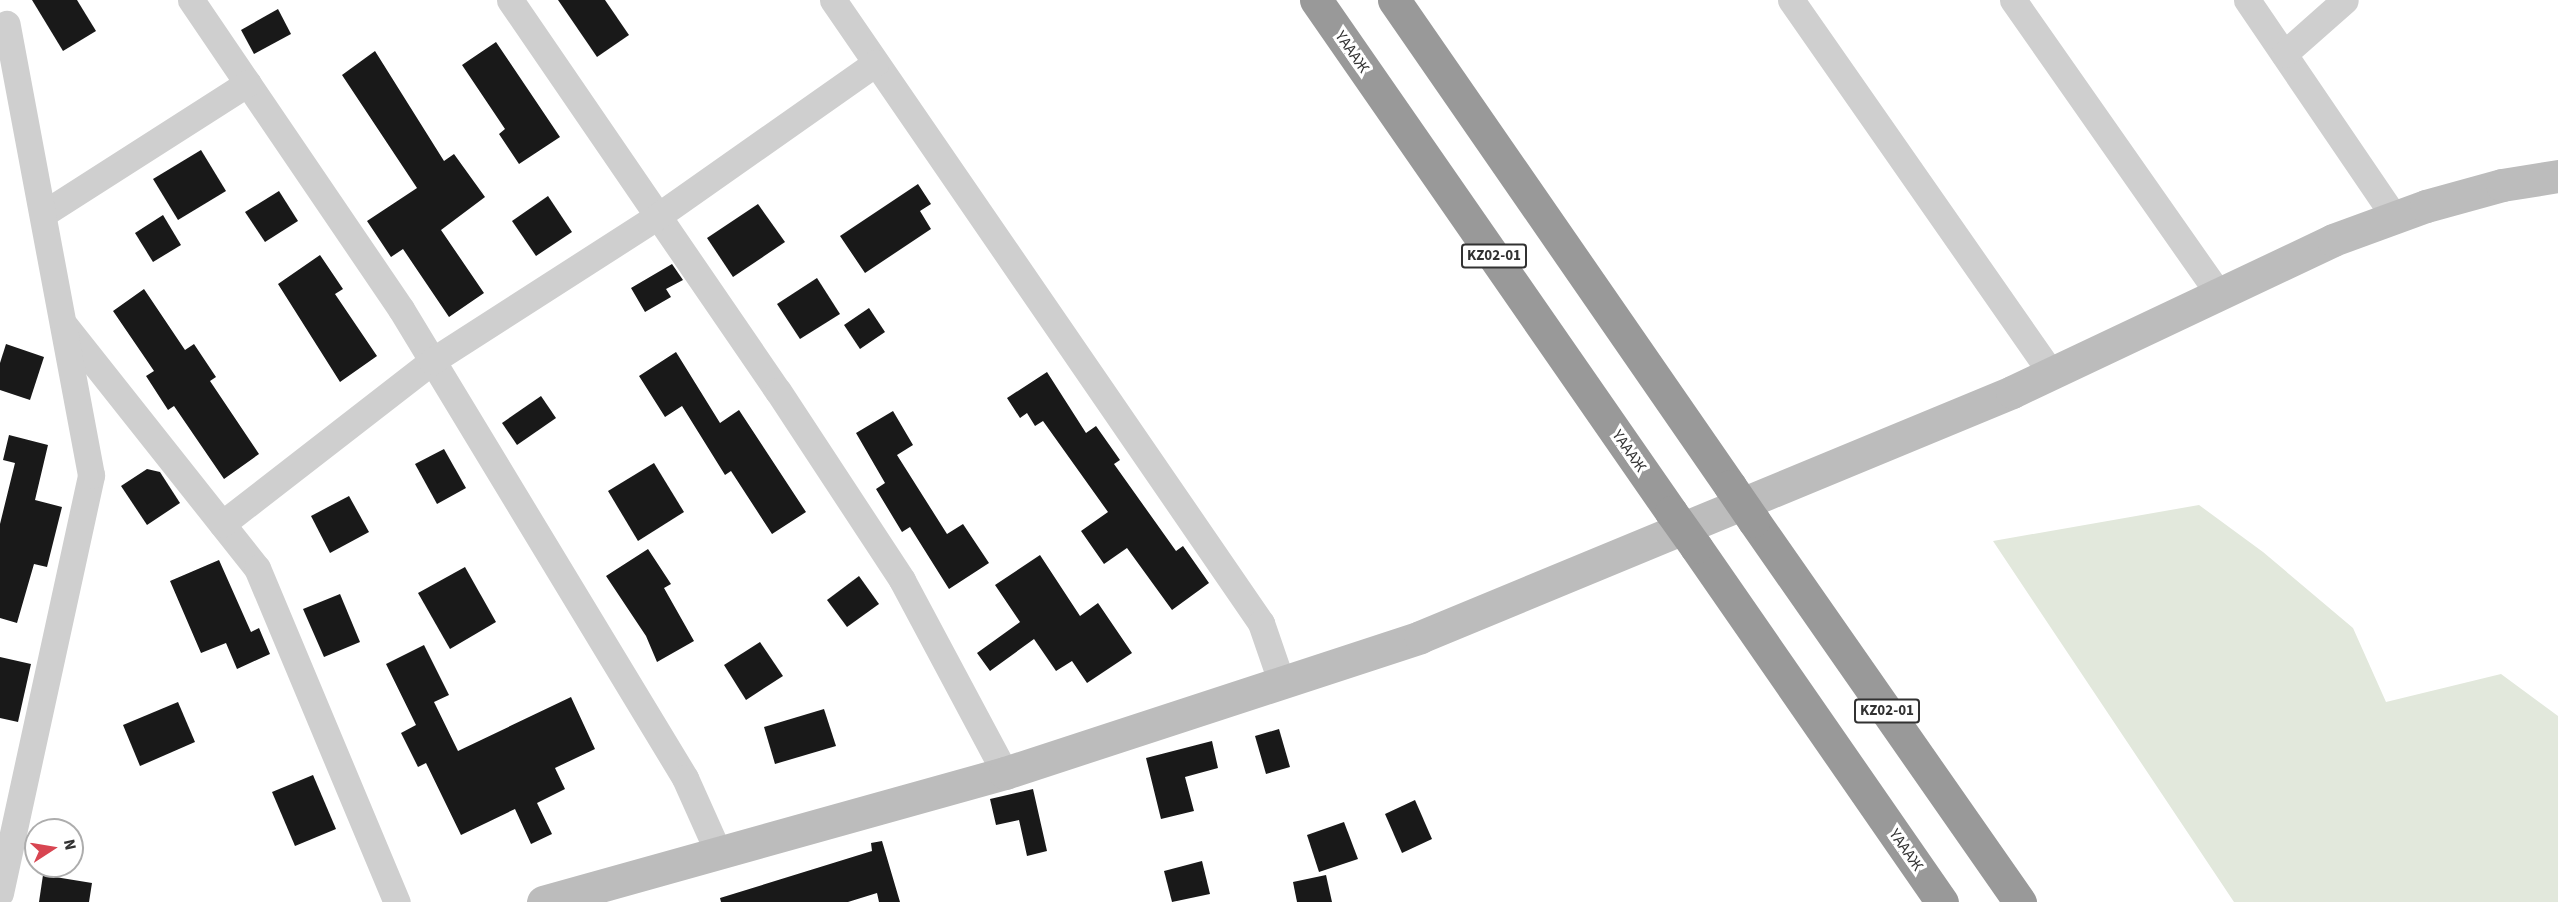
<!DOCTYPE html>
<html>
<head>
<meta charset="utf-8">
<style>
  body { margin:0 }
  #map { position:relative; width:2558px; height:902px; overflow:hidden; background:#fff; font-family:"Source Sans 3",sans-serif }
  div>[style] { position:absolute }
  [style*='--x'] { left:calc(var(--x)*1px); top:calc(var(--y)*1px); width:calc(var(--w)*1px); rotate:calc(var(--a)*1deg) }
  .green>* { inset:0; background:#e2e8dc }
  .building>* { inset:0; background:#191919 }
  .street>* { height:27px; margin:-13.5px; padding:0 13.5px; transform-origin:13.5px; border-radius:13.5px; background:#cfcfcf }
  .secondary>* { height:33px; margin:-16.5px; padding:0 16.5px; transform-origin:16.5px; border-radius:16.5px; background:#bcbcbc }
  .highway>* { height:33px; margin:-16.5px; padding:0 16.5px; transform-origin:16.5px; border-radius:16.5px; background:#999 }
  .highway-bridge>* { height:33px; margin:-16.5px; padding:0 16.5px; transform-origin:16.5px; border-radius:16.5px; background:#999 }
  span { translate:-50% -50%; white-space:nowrap; text-align:center; line-height:1.15; -webkit-text-stroke:6px #fff; paint-order:stroke }
  .shield-label span { padding:2px 4px; background:#fff; border:2px solid; border-radius:4px; -webkit-text-stroke-width:0 }
  .shield-label { font-size:15px; color:#323232; font-weight:700 }
  .street-label { font-size:16px; color:#323232 }
  .north { position:absolute; left:24px; top:818px; width:60px; height:60px; box-sizing:border-box; background:#fff; border:2px solid #adadad; border-radius:50%; rotate:78deg; font-size:16px; font-weight:700; line-height:24px; text-align:center; color:#323232 }
  .north::after { content:''; display:block; margin:auto; width:21px; height:27px; background:#d84551; clip-path:polygon(50% 0,100% 100%,50% 72%,0 100%) }
</style>
</head>
<body>
<div id="map">
  <div class="green">
    <i style="clip-path:polygon(2199px 505px,2263px 552px,2353px 628px,2386px 702px,2501px 674px,2558px 716px,2558px 902px,2234px 902px,1993px 541px)"></i>
  </div>
  <div class="building">
    <i style="clip-path:polygon(32px 0,77px 0,96px 31px,63px 51px)"></i>
    <i style="clip-path:polygon(558px 0,605px 0,629px 35px,597px 57px)"></i>
    <i style="clip-path:polygon(278px 9px,291px 34px,254px 54px,241px 30px)"></i>
    <i style="clip-path:polygon(496px 42px,560px 137px,519px 164px,499px 134px,505px 129px,462px 65px)"></i>
    <i style="clip-path:polygon(375px 51px,444px 161px,454px 154px,485px 197px,441px 230px,484px 293px,449px 317px,403px 249px,391px 257px,367px 221px,417px 188px,342px 75px)"></i>
    <i style="clip-path:polygon(201px 150px,226px 191px,178px 220px,153px 179px)"></i>
    <i style="clip-path:polygon(918px 184px,931px 204px,920px 211px,931px 229px,865px 273px,840px 236px)"></i>
    <i style="clip-path:polygon(279px 191px,298px 221px,265px 242px,245px 212px)"></i>
    <i style="clip-path:polygon(548px 196px,572px 232px,536px 256px,512px 221px)"></i>
    <i style="clip-path:polygon(758px 204px,785px 242px,733px 277px,707px 238px)"></i>
    <i style="clip-path:polygon(163px 215px,181px 245px,153px 262px,135px 233px)"></i>
    <i style="clip-path:polygon(320px 255px,343px 289px,335px 294px,377px 356px,340px 382px,278px 284px)"></i>
    <i style="clip-path:polygon(672px 264px,683px 280px,666px 289px,671px 297px,645px 312px,631px 288px)"></i>
    <i style="clip-path:polygon(817px 278px,840px 314px,800px 339px,777px 304px)"></i>
    <i style="clip-path:polygon(144px 289px,185px 350px,194px 344px,216px 377px,210px 381px,259px 454px,224px 479px,174px 406px,168px 410px,146px 376px,154px 371px,113px 311px)"></i>
    <i style="clip-path:polygon(869px 308px,885px 332px,860px 349px,844px 325px)"></i>
    <i style="clip-path:polygon(6px 344px,44px 357px,30px 400px,0 390px,0 363px)"></i>
    <i style="clip-path:polygon(676px 352px,720px 423px,739px 410px,806px 512px,772px 534px,731px 471px,725px 475px,682px 406px,665px 417px,639px 376px)"></i>
    <i style="clip-path:polygon(1047px 372px,1086px 433px,1096px 426px,1120px 460px,1114px 464px,1176px 551px,1183px 546px,1209px 583px,1172px 610px,1127px 548px,1104px 564px,1081px 531px,1108px 512px,1043px 421px,1035px 426px,1027px 413px,1020px 418px,1007px 398px)"></i>
    <i style="clip-path:polygon(541px 396px,556px 418px,517px 445px,502px 423px)"></i>
    <i style="clip-path:polygon(893px 411px,913px 445px,897px 455px,947px 534px,963px 524px,989px 563px,949px 589px,910px 527px,902px 532px,876px 489px,885px 483px,856px 433px)"></i>
    <i style="clip-path:polygon(9px 435px,48px 445px,35px 500px,62px 507px,47px 567px,34px 564px,17px 623px,0 618px,0 524px,15px 463px,3px 460px)"></i>
    <i style="clip-path:polygon(444px 449px,466px 488px,437px 504px,415px 464px)"></i>
    <i style="clip-path:polygon(654px 463px,684px 512px,638px 541px,608px 491px)"></i>
    <i style="clip-path:polygon(147px 469px,160px 472px,180px 503px,147px 525px,121px 486px)"></i>
    <i style="clip-path:polygon(349px 496px,369px 532px,330px 553px,311px 516px)"></i>
    <i style="clip-path:polygon(648px 549px,671px 584px,664px 588px,694px 641px,657px 662px,646px 636px,606px 576px)"></i>
    <i style="clip-path:polygon(1040px 555px,1080px 616px,1098px 603px,1132px 653px,1087px 683px,1072px 661px,1056px 671px,1034px 639px,990px 671px,977px 653px,1020px 622px,995px 585px)"></i>
    <i style="clip-path:polygon(219px 560px,251px 632px,259px 628px,270px 654px,237px 669px,226px 643px,201px 653px,170px 581px)"></i>
    <i style="clip-path:polygon(465px 567px,496px 622px,450px 649px,418px 593px)"></i>
    <i style="clip-path:polygon(859px 576px,879px 604px,847px 627px,827px 600px)"></i>
    <i style="clip-path:polygon(340px 594px,360px 642px,324px 657px,303px 609px)"></i>
    <i style="clip-path:polygon(760px 642px,783px 676px,746px 700px,724px 665px)"></i>
    <i style="clip-path:polygon(424px 645px,449px 695px,434px 702px,458px 751px,571px 697px,595px 749px,555px 768px,565px 789px,537px 803px,552px 834px,531px 844px,515px 809px,461px 835px,426px 763px,418px 767px,401px 733px,416px 725px,386px 664px)"></i>
    <i style="clip-path:polygon(0 657px,31px 664px,18px 722px,0 718px)"></i>
    <i style="clip-path:polygon(178px 702px,195px 742px,140px 766px,123px 725px)"></i>
    <i style="clip-path:polygon(824px 709px,836px 746px,775px 764px,764px 727px)"></i>
    <i style="clip-path:polygon(1279px 729px,1290px 767px,1266px 774px,1255px 736px)"></i>
    <i style="clip-path:polygon(1212px 741px,1218px 768px,1185px 777px,1194px 811px,1161px 819px,1146px 758px)"></i>
    <i style="clip-path:polygon(313px 775px,336px 829px,295px 846px,272px 792px)"></i>
    <i style="clip-path:polygon(1033px 789px,1047px 851px,1027px 856px,1019px 820px,996px 825px,990px 799px)"></i>
    <i style="clip-path:polygon(1415px 800px,1432px 839px,1402px 853px,1385px 814px)"></i>
    <i style="clip-path:polygon(1344px 822px,1358px 859px,1319px 872px,1307px 835px)"></i>
    <i style="clip-path:polygon(882px 841px,900px 902px,879px 902px,877px 893px,848px 902px,721px 902px,720px 898px,872px 851px,871px 843px)"></i>
    <i style="clip-path:polygon(1202px 861px,1210px 894px,1172px 902px,1164px 871px)"></i>
    <i style="clip-path:polygon(43px 875px,92px 883px,89px 902px,39px 902px)"></i>
    <i style="clip-path:polygon(1326px 875px,1332px 902px,1297px 902px,1293px 882px)"></i>
  </div>
  <div class="street">
    <i style="--x:191;--y:0;--w:374;--a:55.8"></i>
    <i style="--x:401;--y:309;--w:548;--a:58.8"></i>
    <i style="--x:685;--y:778;--w:83;--a:65.9"></i>
    <i style="--x:510;--y:0;--w:474;--a:55.6"></i>
    <i style="--x:778;--y:391;--w:226;--a:56.7"></i>
    <i style="--x:902;--y:580;--w:219;--a:61.9"></i>
    <i style="--x:833;--y:0;--w:756;--a:55.51"></i>
    <i style="--x:1261;--y:623;--w:61;--a:71"></i>
    <i style="--x:1791;--y:0;--w:455;--a:55.1"></i>
    <i style="--x:2013;--y:0;--w:359;--a:55"></i>
    <i style="--x:2247;--y:0;--w:263;--a:55.8"></i>
    <i style="--x:2284;--y:54;--w:81;--a:-41.5"></i>
    <i style="--x:43;--y:214;--w:243;--a:-32.6"></i>
    <i style="--x:65;--y:326;--w:309;--a:51.6"></i>
    <i style="--x:257;--y:568;--w:362;--a:67.3"></i>
    <i style="--x:222;--y:524;--w:266;--a:-37.8"></i>
    <i style="--x:432;--y:361;--w:269;--a:-32.7"></i>
    <i style="--x:658;--y:216;--w:266;--a:-35.1"></i>
    <i style="--x:0;--y:893;--w:428;--a:-77.7"></i>
    <i style="--x:91;--y:475;--w:459;--a:-100.6"></i>
  </div>
  <div class="secondary">
    <i style="--x:543;--y:902;--w:480;--a:-15.6"></i>
    <i style="--x:1005;--y:773;--w:437;--a:-18.1"></i>
    <i style="--x:1420;--y:637;--w:641;--a:-22.48"></i>
    <i style="--x:2012;--y:392;--w:355;--a:-25.3"></i>
    <i style="--x:2333;--y:240;--w:99;--a:-20.1"></i>
    <i style="--x:2426;--y:206;--w:79;--a:-15.4"></i>
    <i style="--x:2502;--y:185;--w:57;--a:-9.1"></i>
  </div>
  <div class="highway">
    <i style="--x:1316;--y:0;--w:623;--a:55.26"></i>
    <i style="--x:1394;--y:0;--w:591;--a:55.34"></i>
    <i style="--x:1754;--y:521;--w:465;--a:55.1"></i>
    <i style="--x:1696;--y:547;--w:432;--a:55.3"></i>
  </div>
  <div class="highway-bridge">
    <i style="--x:1730;--y:486;--w:42;--a:55.6"></i>
    <i style="--x:1671;--y:512;--w:43;--a:54.5"></i>
  </div>
  <div class="shield-label">
    <span style="left:1494px;top:256px">KZ02-01</span>
    <span style="left:1887px;top:711px">KZ02-01</span>
  </div>
  <div class="street-label">
    <span style="left:1352px;top:52px;rotate:55deg">ҮАААЖ</span>
    <span style="left:1629px;top:451px;rotate:55deg">ҮАААЖ</span>
    <span style="left:1906px;top:850px;rotate:55deg">ҮАААЖ</span>
  </div>
  <div class="north">N</div>
</div>
</body>
</html>
